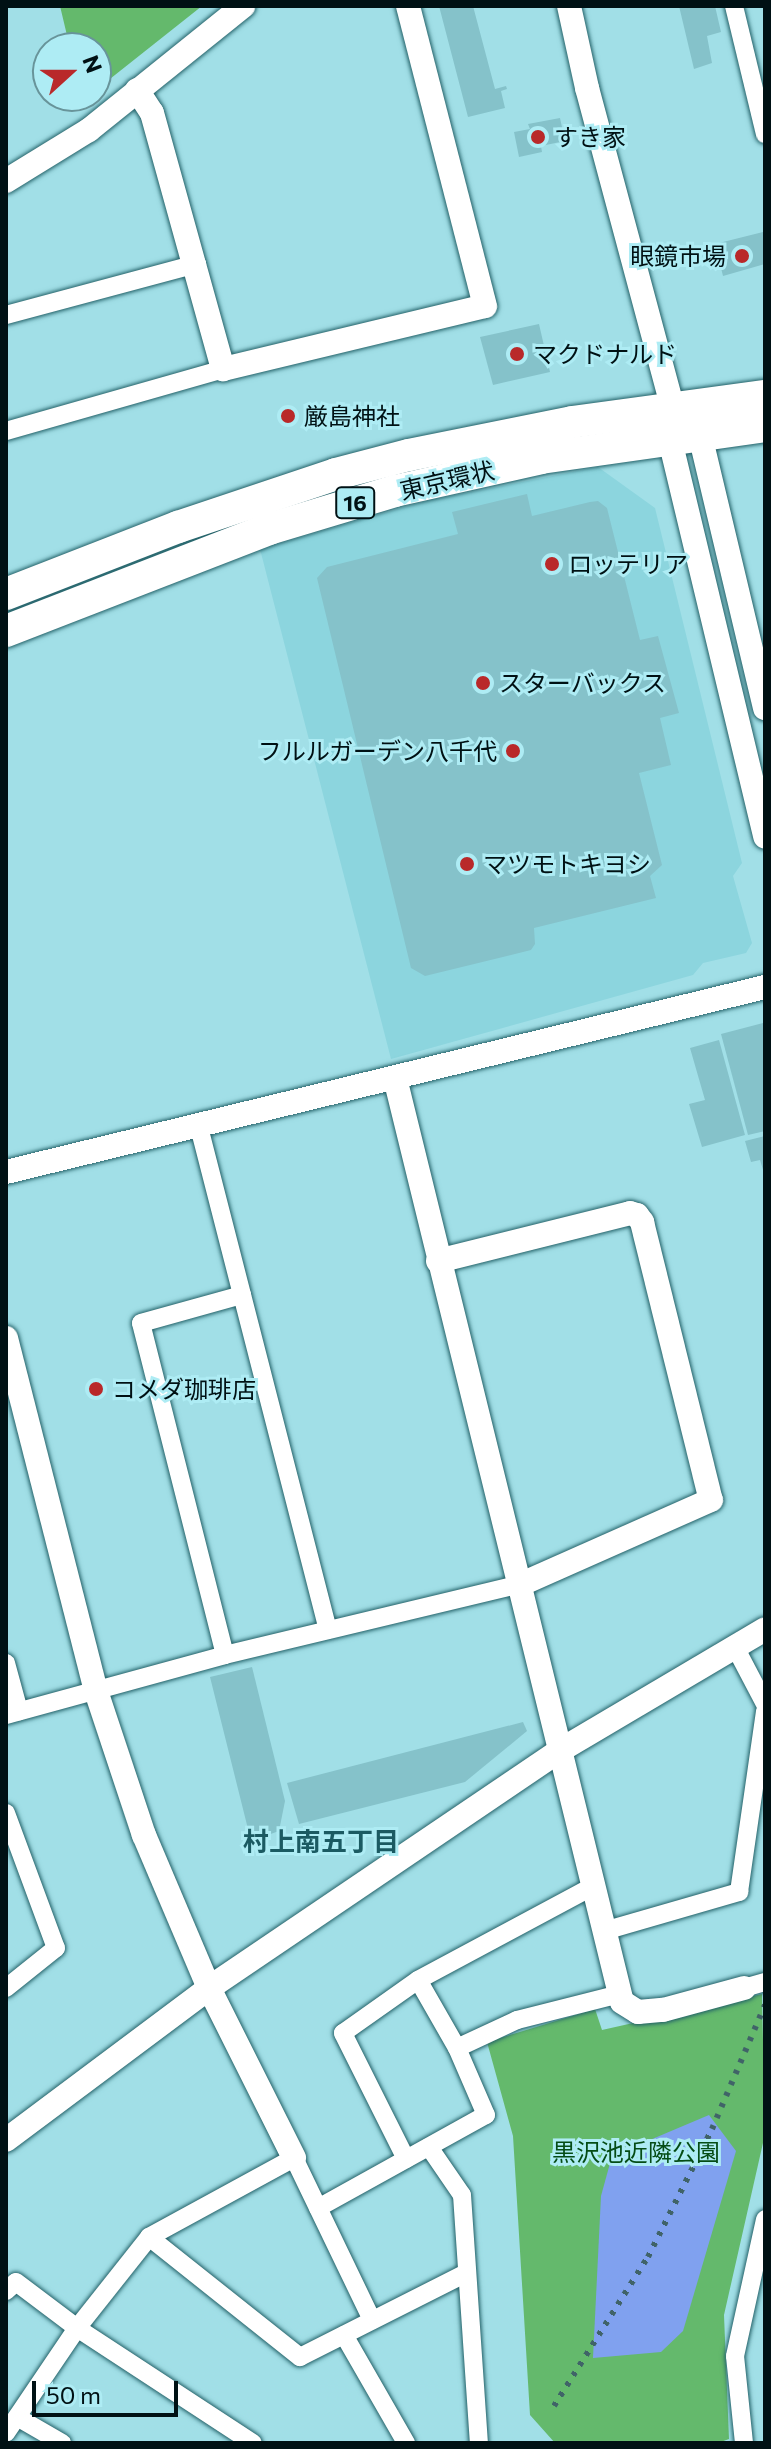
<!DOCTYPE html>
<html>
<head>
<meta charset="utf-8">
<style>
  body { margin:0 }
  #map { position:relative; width:771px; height:2449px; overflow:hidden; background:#a1dfe7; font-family:Commissioner,"Noto Sans JP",sans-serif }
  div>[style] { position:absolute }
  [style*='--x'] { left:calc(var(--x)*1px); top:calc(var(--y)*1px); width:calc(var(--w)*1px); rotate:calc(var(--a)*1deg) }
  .built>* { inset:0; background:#8cd5de }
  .green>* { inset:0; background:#64b96c }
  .water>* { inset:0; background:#80a1ef }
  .building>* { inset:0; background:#85c2ca }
  .roads { filter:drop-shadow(0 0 2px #236168) drop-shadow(0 0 2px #236168) }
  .street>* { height:18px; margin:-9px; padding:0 9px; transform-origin:9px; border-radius:9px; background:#fff }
  .secondary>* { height:24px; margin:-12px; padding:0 12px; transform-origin:12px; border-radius:12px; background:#fff }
  .highway>* { height:32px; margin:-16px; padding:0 16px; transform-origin:16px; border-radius:16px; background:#fff }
  .rail>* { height:6px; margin-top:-3px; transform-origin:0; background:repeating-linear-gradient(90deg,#406368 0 4px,transparent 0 12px) }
  .dots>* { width:22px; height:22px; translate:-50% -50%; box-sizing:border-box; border:4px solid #aeecf4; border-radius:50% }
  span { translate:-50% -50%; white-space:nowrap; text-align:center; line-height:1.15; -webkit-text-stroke:6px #aeecf4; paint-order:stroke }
  .shield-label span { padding:2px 6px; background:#aeecf4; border:2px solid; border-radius:6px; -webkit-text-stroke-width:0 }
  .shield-label { font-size:22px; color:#001114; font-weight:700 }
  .poi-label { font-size:24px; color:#001114 }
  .left { translate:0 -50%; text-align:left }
  .right { translate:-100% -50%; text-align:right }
  .street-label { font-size:24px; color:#001114 }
  .park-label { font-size:24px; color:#054c15 }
  .neighbourhood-label { font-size:26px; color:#1b5a62; font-weight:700 }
  .frame { position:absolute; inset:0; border:8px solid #001114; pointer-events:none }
  .north { position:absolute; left:32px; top:32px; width:80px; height:80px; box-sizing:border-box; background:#aeecf4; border:2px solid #68949a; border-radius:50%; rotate:69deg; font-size:22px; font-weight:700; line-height:32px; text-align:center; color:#001114 }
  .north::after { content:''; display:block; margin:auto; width:28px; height:36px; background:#b9292a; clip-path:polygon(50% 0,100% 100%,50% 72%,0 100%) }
  .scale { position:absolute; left:32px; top:2381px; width:146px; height:36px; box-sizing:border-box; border:4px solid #001114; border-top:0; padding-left:10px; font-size:24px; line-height:28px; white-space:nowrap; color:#001114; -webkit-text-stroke:6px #aeecf4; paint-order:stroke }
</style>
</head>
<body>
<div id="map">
  <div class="built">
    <i style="clip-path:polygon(598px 467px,655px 508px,742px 863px,733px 876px,752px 943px,746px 953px,703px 963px,693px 975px,391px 1059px,260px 549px,426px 501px)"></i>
  </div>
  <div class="green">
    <i style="clip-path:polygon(60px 6px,202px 6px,96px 90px,96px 48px,70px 48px)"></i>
    <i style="clip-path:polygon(762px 1994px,765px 2134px,724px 2315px,729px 2439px,718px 2443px,555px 2443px,530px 2415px,513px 2136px,487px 2042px,595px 2009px,602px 2030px)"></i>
  </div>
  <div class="water">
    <i style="clip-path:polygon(709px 2115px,736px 2151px,683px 2331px,661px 2352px,593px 2358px,601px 2196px,612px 2156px)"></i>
  </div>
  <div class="building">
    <i style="clip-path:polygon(439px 6px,473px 6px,495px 89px,506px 86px,507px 89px,501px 91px,505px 108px,468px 117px)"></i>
    <i style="clip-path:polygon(679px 6px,715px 6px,721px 32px,707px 36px,712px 63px,694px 69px)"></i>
    <i style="clip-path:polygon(560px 118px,565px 141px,541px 146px,542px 152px,519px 157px,514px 132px,530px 129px,528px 124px)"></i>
    <i style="clip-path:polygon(763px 232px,765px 264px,723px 276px,715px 244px)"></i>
    <i style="clip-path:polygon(539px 324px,550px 372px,493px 385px,480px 337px)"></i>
    <i style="clip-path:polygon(527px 494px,532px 516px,590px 502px,598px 501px,607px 508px,640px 640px,658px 636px,679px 713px,660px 718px,671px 765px,639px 773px,662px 865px,650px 876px,656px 898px,534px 928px,535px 944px,531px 950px,425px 976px,411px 968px,317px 578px,327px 567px,458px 534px,452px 512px)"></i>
    <i style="clip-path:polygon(763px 1023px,765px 1131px,748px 1135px,721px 1034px)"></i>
    <i style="clip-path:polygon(719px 1040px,745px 1135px,702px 1147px,689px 1104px,705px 1100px,690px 1048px)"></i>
    <i style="clip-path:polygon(765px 1136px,765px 1173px,764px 1173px,760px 1160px,751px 1162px,745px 1141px)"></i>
    <i style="clip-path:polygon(252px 1667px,285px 1801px,279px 1831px,251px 1841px,210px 1677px)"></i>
    <i style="clip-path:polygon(523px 1722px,527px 1731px,465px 1782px,299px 1824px,287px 1783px)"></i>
  </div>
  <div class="roads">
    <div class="street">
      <i style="--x:734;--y:6;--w:132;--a:76.4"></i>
      <i style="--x:6;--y:315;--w:198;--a:-15"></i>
      <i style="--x:6;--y:431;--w:226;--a:-15.9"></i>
      <i style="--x:199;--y:1127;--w:519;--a:75.62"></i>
      <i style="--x:734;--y:1645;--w:67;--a:62.3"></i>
      <i style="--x:225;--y:1655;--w:342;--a:-104.2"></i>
      <i style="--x:141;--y:1323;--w:105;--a:-15.5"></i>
      <i style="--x:6;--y:1663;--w:50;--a:74.8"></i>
      <i style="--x:6;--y:1715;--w:227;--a:-15.3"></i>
      <i style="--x:225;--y:1655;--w:304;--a:-13.5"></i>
      <i style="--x:6;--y:1813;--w:144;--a:69.7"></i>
      <i style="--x:56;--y:1948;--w:64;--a:141.3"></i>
      <i style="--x:604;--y:1931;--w:141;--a:-16.1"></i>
      <i style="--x:739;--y:1892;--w:183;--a:-81.8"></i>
      <i style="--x:744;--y:1988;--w:22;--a:-16"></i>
      <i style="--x:457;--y:2048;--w:66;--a:-25"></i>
      <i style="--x:517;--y:2020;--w:106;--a:-14.2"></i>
      <i style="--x:429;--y:2147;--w:58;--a:55.5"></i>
      <i style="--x:462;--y:2195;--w:249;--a:86.1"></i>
      <i style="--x:406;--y:2159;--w:141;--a:-116.6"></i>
      <i style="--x:343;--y:2033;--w:92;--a:-35.2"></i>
      <i style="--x:418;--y:1980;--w:199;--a:-28.2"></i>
      <i style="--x:318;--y:2208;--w:192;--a:-29"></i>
      <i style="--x:486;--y:2115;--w:73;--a:-113.4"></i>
      <i style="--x:457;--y:2048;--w:78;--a:-119.8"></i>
      <i style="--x:149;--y:2237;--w:193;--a:38.5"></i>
      <i style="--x:300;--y:2357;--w:186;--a:-26.8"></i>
      <i style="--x:6;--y:2291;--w:13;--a:-42"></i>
      <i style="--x:16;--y:2282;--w:76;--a:37"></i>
      <i style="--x:77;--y:2328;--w:210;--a:33.2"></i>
      <i style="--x:344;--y:2335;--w:125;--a:60.1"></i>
      <i style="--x:17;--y:2417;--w:52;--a:30"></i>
      <i style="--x:6;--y:2433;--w:127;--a:-55.9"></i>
      <i style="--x:77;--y:2328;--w:116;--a:-51.6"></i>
      <i style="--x:149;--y:2237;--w:165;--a:-28.6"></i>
      <i style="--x:294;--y:2158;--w:180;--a:64.3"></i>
      <i style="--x:744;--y:2443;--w:87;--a:-95.9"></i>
      <i style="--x:735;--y:2356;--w:140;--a:-77.6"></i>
    </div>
    <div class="secondary">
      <i style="--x:569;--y:6;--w:84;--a:77.6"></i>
      <i style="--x:587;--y:88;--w:331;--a:75"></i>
      <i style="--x:673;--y:408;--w:32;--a:95"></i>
      <i style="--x:670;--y:440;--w:408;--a:76.5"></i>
      <i style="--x:137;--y:90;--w:27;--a:57"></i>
      <i style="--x:152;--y:113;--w:266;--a:74.5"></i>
      <i style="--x:223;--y:369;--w:269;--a:-13.5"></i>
      <i style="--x:485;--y:306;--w:310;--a:-104.4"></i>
      <i style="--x:6;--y:181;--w:97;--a:-31.6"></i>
      <i style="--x:89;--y:130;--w:198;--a:-38.8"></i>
      <i style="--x:689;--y:424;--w:16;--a:45"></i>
      <i style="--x:700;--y:435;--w:281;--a:76.6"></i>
      <i style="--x:395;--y:1078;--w:951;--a:76.2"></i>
      <i style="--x:622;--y:2002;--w:19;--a:32"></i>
      <i style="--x:638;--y:2012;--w:25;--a:-5"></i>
      <i style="--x:663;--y:2010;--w:84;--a:-15.2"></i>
      <i style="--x:6;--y:1172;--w:781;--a:-13.7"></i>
      <i style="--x:438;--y:1261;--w:198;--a:-14"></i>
      <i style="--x:630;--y:1213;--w:7;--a:16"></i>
      <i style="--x:637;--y:1215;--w:9;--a:54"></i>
      <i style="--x:642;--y:1222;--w:286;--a:76.1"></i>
      <i style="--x:711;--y:1500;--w:208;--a:156.1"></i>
      <i style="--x:6;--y:1338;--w:364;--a:75.7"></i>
      <i style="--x:96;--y:1691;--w:152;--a:71.6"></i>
      <i style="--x:144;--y:1835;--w:166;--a:67"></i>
      <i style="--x:209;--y:1988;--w:190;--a:63.4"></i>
      <i style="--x:6;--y:2140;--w:254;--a:-36.8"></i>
      <i style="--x:209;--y:1988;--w:423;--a:-34.1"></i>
      <i style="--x:559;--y:1751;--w:239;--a:-30.6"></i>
    </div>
    <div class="highway">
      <i style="--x:6;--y:594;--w:185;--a:-21.3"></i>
      <i style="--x:178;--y:527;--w:167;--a:-18.5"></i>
      <i style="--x:336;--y:474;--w:75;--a:-14.6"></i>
      <i style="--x:409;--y:455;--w:166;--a:-11.4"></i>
      <i style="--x:572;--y:422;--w:195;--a:-7.7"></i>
      <i style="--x:6;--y:631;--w:282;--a:-21.2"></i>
      <i style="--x:269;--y:529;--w:132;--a:-16.8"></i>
      <i style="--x:395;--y:491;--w:150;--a:-12.7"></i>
      <i style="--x:541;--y:458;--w:226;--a:-8.1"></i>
    </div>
  </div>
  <div class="rail">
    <i style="--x:554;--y:2406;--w:176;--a:-57.8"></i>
    <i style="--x:648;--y:2257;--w:143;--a:-63.4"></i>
    <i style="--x:712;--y:2129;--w:135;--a:-66.9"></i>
  </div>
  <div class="dots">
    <i style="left:538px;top:137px;background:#b9292a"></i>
    <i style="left:742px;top:256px;background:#b9292a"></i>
    <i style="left:517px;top:354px;background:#b9292a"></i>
    <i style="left:288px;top:416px;background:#b9292a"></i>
    <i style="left:552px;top:564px;background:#b9292a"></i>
    <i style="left:483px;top:683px;background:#b9292a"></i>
    <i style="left:513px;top:751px;background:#b9292a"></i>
    <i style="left:467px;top:864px;background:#b9292a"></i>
    <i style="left:96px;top:1389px;background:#b9292a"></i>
  </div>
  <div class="shield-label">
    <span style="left:355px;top:503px">16</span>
  </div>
  <div class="poi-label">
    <span class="left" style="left:554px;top:137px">すき家</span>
    <span class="right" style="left:726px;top:256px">眼鏡市場</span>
    <span class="left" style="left:533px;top:354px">マクドナルド</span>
    <span class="left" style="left:304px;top:416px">厳島神社</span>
    <span class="left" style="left:568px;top:564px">ロッテリア</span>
    <span class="left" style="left:499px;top:683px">スターバックス</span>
    <span class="right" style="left:497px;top:751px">フルルガーデン八千代</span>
    <span class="left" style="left:483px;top:864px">マツモトキヨシ</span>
    <span class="left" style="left:112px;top:1389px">コメダ珈琲店</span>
  </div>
  <div class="street-label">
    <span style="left:447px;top:480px;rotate:-13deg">東京環状</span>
  </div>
  <div class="park-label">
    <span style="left:636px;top:2152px">黒沢池近隣公園</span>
  </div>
  <div class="neighbourhood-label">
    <span style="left:321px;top:1841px">村上南五丁目</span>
  </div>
  <div class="frame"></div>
  <div class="north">N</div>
  <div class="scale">50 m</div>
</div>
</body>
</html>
